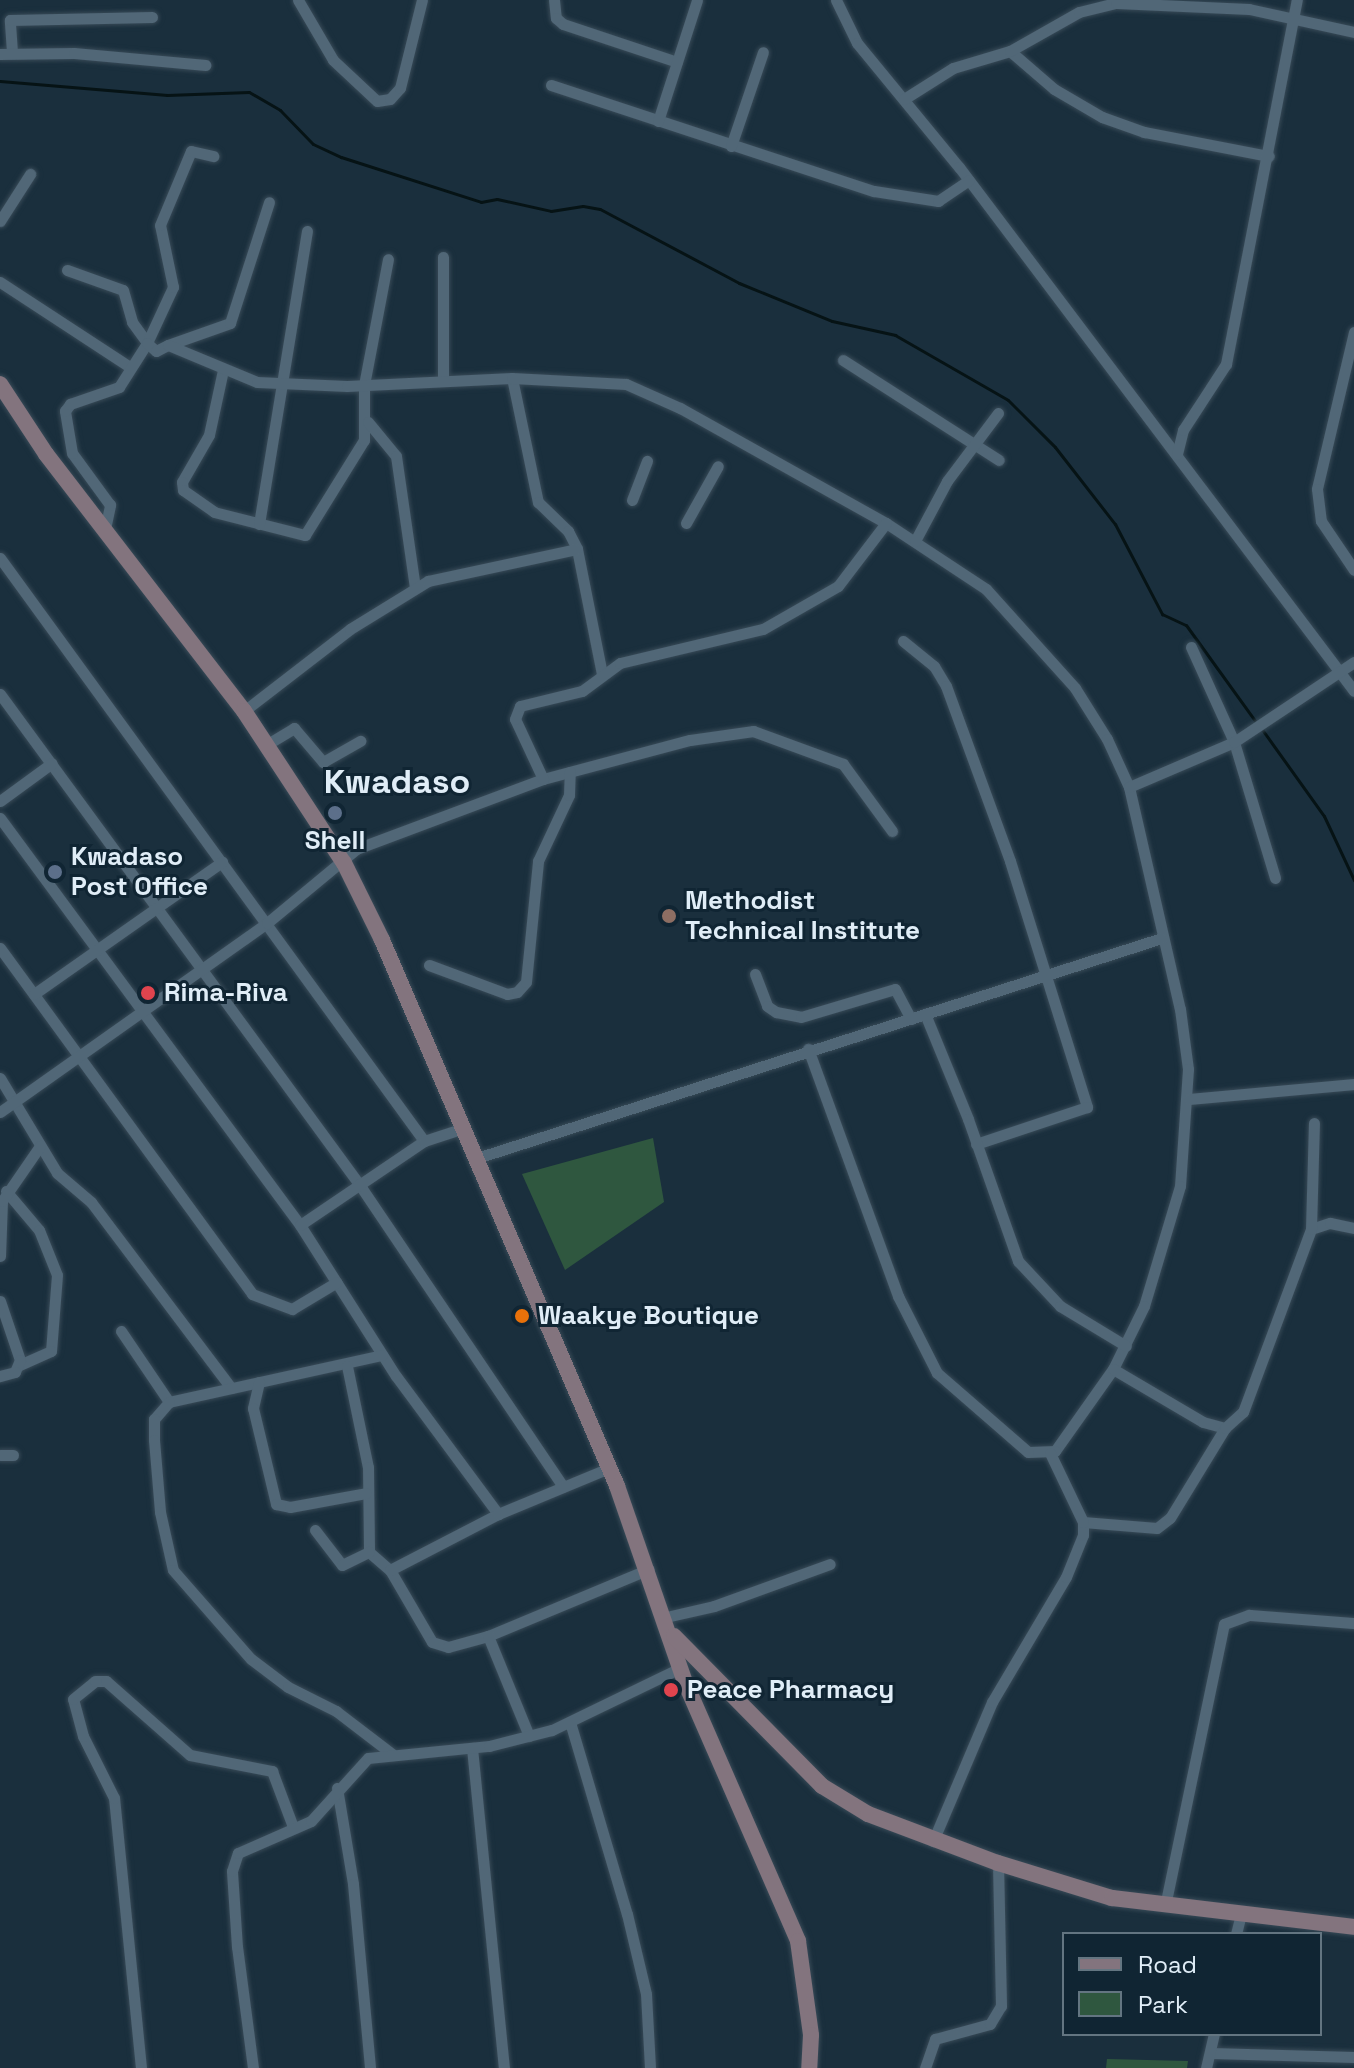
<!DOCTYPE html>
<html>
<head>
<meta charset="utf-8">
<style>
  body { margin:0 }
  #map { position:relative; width:1354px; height:2068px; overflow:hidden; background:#1a2f3d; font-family:"Space Grotesk",sans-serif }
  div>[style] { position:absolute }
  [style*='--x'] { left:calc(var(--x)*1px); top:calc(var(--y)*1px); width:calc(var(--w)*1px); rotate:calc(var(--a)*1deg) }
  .green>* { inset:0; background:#2f573f }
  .stream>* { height:3px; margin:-1.5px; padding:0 1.5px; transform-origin:1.5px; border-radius:1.5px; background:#061315 }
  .roads { filter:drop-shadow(0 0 2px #384a57) drop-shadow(0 0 2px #384a57) }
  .street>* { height:11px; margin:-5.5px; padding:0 5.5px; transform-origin:5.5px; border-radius:5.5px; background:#516777 }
  .secondary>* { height:16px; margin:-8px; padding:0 8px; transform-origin:8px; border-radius:8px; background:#83747e }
  .dots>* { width:22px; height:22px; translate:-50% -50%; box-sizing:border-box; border:4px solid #102533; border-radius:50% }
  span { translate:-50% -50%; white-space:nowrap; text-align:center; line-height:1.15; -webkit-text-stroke:6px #102533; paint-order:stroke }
  .poi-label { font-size:26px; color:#e0edf7; font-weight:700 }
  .left { translate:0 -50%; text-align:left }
  .district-label { font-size:34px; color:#e0edf7; font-weight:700 }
  .legend { position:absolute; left:1062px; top:1932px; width:260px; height:104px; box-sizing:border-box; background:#102533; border:2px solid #637581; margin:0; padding:10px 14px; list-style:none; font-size:24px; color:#e0edf7 }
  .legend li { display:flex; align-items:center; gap:16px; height:40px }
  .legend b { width:40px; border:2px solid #637581 }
</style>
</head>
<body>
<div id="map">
  <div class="green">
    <i style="clip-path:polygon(653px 1138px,664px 1202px,565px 1270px,522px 1174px)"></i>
    <i style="clip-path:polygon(1107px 2059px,1188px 2061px,1187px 2068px,1106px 2068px)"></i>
  </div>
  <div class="stream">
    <i style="--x:0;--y:81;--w:168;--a:4.8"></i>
    <i style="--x:167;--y:95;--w:82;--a:-2.1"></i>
    <i style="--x:249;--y:92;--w:36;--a:30"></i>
    <i style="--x:280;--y:110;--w:47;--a:45.9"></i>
    <i style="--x:313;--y:144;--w:31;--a:25"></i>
    <i style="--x:341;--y:157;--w:147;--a:17.8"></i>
    <i style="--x:481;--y:202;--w:16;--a:-11"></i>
    <i style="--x:497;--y:199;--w:55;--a:12.5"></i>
    <i style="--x:551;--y:211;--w:32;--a:-9"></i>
    <i style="--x:583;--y:206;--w:17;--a:10"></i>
    <i style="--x:600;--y:209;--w:157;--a:28"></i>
    <i style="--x:739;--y:283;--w:100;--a:22.2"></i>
    <i style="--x:832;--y:321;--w:65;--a:12.5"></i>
    <i style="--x:895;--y:335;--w:130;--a:29.9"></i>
    <i style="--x:1008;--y:400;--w:66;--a:45"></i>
    <i style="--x:1055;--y:447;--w:98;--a:52.1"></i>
    <i style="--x:1115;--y:524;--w:102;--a:62.4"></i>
    <i style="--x:1162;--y:614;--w:26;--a:25"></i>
    <i style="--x:1186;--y:625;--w:120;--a:54.2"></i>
    <i style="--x:1261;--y:728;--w:108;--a:54.4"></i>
    <i style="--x:1324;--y:816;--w:71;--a:64.9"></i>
  </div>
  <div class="roads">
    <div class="street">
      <i style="--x:298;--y:0;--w:69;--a:59.7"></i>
      <i style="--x:333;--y:60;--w:60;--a:43"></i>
      <i style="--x:377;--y:101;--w:13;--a:-9"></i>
      <i style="--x:390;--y:99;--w:15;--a:-48"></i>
      <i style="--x:400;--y:88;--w:91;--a:-76"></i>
      <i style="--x:554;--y:0;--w:18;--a:84"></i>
      <i style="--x:556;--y:18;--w:9;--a:41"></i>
      <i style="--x:563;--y:24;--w:120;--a:18.4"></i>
      <i style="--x:836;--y:0;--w:48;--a:64"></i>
      <i style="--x:857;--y:43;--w:161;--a:50.6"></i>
      <i style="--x:959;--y:167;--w:656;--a:52.99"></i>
      <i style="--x:1010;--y:51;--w:58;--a:40.8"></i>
      <i style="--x:1054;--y:89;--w:56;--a:30.3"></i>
      <i style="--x:1102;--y:117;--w:45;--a:19.7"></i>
      <i style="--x:1144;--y:132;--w:127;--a:10.9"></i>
      <i style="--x:12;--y:52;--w:32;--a:-94"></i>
      <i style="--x:10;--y:20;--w:142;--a:-1.2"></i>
      <i style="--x:0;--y:54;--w:74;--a:-0.8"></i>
      <i style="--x:74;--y:53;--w:132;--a:5.2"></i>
      <i style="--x:551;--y:85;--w:340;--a:18.2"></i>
      <i style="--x:874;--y:191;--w:65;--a:8.9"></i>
      <i style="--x:938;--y:201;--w:37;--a:-34"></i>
      <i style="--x:904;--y:99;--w:58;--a:-32.3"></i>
      <i style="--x:953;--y:68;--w:59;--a:-16.6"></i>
      <i style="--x:1010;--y:51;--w:79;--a:-29.5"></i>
      <i style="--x:1079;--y:12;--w:38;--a:-14"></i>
      <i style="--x:1116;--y:3;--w:133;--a:2.6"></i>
      <i style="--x:1249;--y:9;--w:107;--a:12.4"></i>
      <i style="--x:658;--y:121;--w:127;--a:-72.1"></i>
      <i style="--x:731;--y:146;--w:99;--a:-71.2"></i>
      <i style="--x:0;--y:221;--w:56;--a:-57.4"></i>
      <i style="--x:443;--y:257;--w:122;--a:90"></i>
      <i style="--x:67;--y:270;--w:59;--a:19.7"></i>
      <i style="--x:123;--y:290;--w:33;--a:74"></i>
      <i style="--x:132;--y:322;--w:26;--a:54"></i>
      <i style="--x:147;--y:343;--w:62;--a:-65.1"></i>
      <i style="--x:173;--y:287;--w:63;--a:-101.8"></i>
      <i style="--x:160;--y:225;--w:80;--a:-67.3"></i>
      <i style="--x:191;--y:151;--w:23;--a:13"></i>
      <i style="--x:0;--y:282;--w:155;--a:33.2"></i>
      <i style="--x:1354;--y:332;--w:161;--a:103.3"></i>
      <i style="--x:1317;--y:489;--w:32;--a:83"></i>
      <i style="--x:1321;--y:521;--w:59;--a:56"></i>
      <i style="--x:168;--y:345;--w:66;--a:-19.5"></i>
      <i style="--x:230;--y:323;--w:127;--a:-72.1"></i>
      <i style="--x:843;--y:360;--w:185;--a:32.7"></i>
      <i style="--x:223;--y:370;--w:66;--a:102.2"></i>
      <i style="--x:209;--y:435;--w:54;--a:119.9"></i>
      <i style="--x:182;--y:482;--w:8;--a:83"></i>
      <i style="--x:183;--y:490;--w:38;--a:35"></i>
      <i style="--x:214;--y:512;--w:94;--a:14.2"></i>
      <i style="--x:305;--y:535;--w:112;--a:-58.2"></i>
      <i style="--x:364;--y:440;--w:55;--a:-90"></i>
      <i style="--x:364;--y:385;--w:128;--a:-79.2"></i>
      <i style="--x:512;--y:378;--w:127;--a:78.2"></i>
      <i style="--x:538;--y:502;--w:42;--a:44"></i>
      <i style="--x:568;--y:531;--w:20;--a:63"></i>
      <i style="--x:577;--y:549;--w:127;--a:78.7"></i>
      <i style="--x:368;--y:422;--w:44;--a:50.5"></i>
      <i style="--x:396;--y:456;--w:133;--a:81.8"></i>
      <i style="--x:1177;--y:454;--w:25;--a:-76"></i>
      <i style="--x:1183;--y:430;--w:79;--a:-56.9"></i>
      <i style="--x:1226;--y:364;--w:371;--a:-79"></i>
      <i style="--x:632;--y:500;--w:42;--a:-69"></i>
      <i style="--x:686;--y:523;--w:65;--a:-60.7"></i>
      <i style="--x:259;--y:524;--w:297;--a:-80.7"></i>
      <i style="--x:105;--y:529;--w:25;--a:-78"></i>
      <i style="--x:110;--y:505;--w:64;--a:-126.2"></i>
      <i style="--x:72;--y:453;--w:43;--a:-99.5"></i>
      <i style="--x:65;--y:411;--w:9;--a:-54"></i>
      <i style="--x:70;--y:404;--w:52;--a:-19.1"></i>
      <i style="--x:119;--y:387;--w:52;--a:-57.5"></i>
      <i style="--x:147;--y:343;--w:12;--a:42"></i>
      <i style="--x:156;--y:351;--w:13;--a:-27"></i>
      <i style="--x:168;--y:345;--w:96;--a:22.6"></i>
      <i style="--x:257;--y:382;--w:90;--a:2.5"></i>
      <i style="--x:347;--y:386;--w:165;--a:-2.8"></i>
      <i style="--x:512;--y:378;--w:114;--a:3"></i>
      <i style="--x:626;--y:384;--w:59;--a:24"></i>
      <i style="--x:680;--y:408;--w:236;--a:29.2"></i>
      <i style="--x:886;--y:523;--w:120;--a:33.4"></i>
      <i style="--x:986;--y:589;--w:133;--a:48"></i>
      <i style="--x:1075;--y:688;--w:60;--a:57.9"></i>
      <i style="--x:1107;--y:739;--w:53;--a:65.4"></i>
      <i style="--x:1129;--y:787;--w:228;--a:77.1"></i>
      <i style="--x:1180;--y:1009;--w:61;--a:82.4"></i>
      <i style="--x:1188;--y:1069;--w:117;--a:93.9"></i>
      <i style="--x:1180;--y:1186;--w:125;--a:106.7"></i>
      <i style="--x:1144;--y:1306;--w:70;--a:116.2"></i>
      <i style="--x:1113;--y:1369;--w:100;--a:125.3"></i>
      <i style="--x:1055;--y:1451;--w:27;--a:178"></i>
      <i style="--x:1028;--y:1452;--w:121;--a:-139"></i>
      <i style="--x:937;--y:1373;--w:86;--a:-116.9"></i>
      <i style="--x:898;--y:1296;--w:263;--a:-110"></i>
      <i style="--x:915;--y:541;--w:68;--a:-61.9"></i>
      <i style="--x:947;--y:481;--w:85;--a:-53.1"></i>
      <i style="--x:0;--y:558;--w:721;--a:53.97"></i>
      <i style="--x:903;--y:641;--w:40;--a:39"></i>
      <i style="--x:934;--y:666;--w:23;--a:59"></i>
      <i style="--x:946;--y:686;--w:186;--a:69.9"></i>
      <i style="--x:1010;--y:861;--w:258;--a:72.6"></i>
      <i style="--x:1087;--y:1107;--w:117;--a:161.6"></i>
      <i style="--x:1191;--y:647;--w:104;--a:65.6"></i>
      <i style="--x:1234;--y:742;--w:142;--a:73.2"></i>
      <i style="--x:0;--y:694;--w:607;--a:53.77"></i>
      <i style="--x:359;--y:1184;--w:365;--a:56"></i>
      <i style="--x:244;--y:711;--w:134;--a:-37.7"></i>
      <i style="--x:350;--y:629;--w:92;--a:-31.6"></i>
      <i style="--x:428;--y:581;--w:152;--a:-12.1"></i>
      <i style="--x:266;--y:745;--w:33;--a:-31"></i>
      <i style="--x:294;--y:728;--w:45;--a:49.5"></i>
      <i style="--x:323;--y:762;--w:43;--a:-29.6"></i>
      <i style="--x:543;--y:779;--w:152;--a:-14.9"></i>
      <i style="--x:690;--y:740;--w:64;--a:-8.1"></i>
      <i style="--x:753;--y:731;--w:96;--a:20.1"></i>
      <i style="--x:843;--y:764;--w:83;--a:53.8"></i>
      <i style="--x:1129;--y:787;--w:114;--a:-23.2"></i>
      <i style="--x:1234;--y:742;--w:144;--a:-33.7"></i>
      <i style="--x:0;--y:801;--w:64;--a:-36.2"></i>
      <i style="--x:0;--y:818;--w:506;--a:53.61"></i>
      <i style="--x:300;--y:1225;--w:179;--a:57.6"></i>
      <i style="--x:396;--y:1376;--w:172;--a:53.5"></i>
      <i style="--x:0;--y:948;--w:428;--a:53.9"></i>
      <i style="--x:252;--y:1294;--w:43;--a:20.6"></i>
      <i style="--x:292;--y:1309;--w:52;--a:-31"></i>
      <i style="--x:429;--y:965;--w:83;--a:20.4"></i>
      <i style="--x:507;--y:994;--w:10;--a:-11"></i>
      <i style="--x:517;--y:992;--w:13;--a:-48"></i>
      <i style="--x:526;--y:982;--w:122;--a:-84.3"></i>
      <i style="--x:538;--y:861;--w:73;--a:-64.8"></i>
      <i style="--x:569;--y:795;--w:23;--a:-88"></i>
      <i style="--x:755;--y:974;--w:34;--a:69"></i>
      <i style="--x:767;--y:1006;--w:11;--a:34"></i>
      <i style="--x:776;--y:1012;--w:25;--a:11"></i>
      <i style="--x:801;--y:1017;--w:98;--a:-16.6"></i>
      <i style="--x:895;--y:989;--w:34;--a:62"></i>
      <i style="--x:34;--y:994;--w:230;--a:-35.1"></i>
      <i style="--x:925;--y:1014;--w:113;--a:67.7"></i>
      <i style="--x:968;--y:1119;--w:151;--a:70.6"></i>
      <i style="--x:1018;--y:1261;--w:62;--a:47"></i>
      <i style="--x:1060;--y:1306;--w:77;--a:31.2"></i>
      <i style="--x:0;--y:1078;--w:111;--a:59"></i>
      <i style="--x:57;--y:1173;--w:45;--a:40.5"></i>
      <i style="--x:91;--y:1202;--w:233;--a:53"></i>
      <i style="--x:1189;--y:1099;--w:166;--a:-5.2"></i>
      <i style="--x:0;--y:1112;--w:327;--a:-35.3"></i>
      <i style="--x:267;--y:923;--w:116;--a:-39.7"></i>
      <i style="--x:356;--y:849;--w:200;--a:-20.5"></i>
      <i style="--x:543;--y:779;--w:66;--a:-115"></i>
      <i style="--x:515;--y:719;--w:14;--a:-69"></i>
      <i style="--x:520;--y:706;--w:64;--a:-13.6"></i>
      <i style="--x:582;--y:691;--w:47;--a:-36.4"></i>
      <i style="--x:620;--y:663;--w:147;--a:-13.4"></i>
      <i style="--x:763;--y:629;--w:86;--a:-29.8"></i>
      <i style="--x:838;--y:586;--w:79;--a:-52.7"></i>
      <i style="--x:477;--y:1158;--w:719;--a:-17.81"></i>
      <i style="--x:6;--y:1191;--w:51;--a:49.8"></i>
      <i style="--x:39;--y:1230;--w:48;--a:68.2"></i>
      <i style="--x:57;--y:1275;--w:76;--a:94.5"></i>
      <i style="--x:51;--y:1351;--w:36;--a:156"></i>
      <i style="--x:300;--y:1225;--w:150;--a:-34.1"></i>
      <i style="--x:424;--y:1141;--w:42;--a:-18"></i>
      <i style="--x:1311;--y:1229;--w:20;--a:-18"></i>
      <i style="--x:1330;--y:1223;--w:25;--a:12"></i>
      <i style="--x:0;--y:1256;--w:55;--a:-87.9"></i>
      <i style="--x:2;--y:1201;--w:67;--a:-55.4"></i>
      <i style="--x:0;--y:1301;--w:62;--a:71.3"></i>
      <i style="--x:20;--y:1360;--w:13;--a:113"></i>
      <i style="--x:15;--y:1372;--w:16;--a:165"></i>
      <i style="--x:121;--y:1331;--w:86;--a:55.9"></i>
      <i style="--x:382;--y:1355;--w:218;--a:167.6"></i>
      <i style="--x:169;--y:1402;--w:23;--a:131"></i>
      <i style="--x:154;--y:1419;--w:21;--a:90"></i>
      <i style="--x:154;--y:1440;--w:72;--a:85.2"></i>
      <i style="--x:160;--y:1512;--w:59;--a:77.4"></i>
      <i style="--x:173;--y:1570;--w:118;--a:48.8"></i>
      <i style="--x:251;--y:1659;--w:46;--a:37.1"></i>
      <i style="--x:288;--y:1687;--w:54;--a:26.6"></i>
      <i style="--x:336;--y:1711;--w:71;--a:37.5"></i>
      <i style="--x:347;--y:1366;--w:103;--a:78.3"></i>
      <i style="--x:368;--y:1467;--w:85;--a:89.3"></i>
      <i style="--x:369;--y:1552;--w:28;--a:41"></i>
      <i style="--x:390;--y:1570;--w:83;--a:59.7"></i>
      <i style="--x:432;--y:1642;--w:17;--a:17"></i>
      <i style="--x:448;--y:1647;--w:41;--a:-15.4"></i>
      <i style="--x:488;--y:1636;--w:174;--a:-22.6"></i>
      <i style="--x:1113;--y:1369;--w:104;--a:30.5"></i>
      <i style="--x:1203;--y:1422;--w:23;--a:15"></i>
      <i style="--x:259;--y:1382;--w:27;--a:103"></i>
      <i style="--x:253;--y:1408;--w:99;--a:76.5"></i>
      <i style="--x:276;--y:1504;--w:14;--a:12"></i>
      <i style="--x:290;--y:1507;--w:77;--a:-10.4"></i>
      <i style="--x:0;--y:1455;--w:13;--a:0"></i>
      <i style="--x:1083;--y:1522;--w:74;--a:4.6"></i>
      <i style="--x:1157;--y:1528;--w:16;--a:-38"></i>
      <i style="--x:1170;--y:1518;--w:105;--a:-58.6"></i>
      <i style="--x:1225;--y:1428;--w:24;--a:-42"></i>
      <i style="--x:1243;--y:1412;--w:195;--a:-69.6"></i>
      <i style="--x:1311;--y:1229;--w:106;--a:-88.4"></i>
      <i style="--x:315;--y:1530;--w:44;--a:52.4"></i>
      <i style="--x:342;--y:1565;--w:30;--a:-26"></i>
      <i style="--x:390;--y:1570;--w:122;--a:-27.4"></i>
      <i style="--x:498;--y:1514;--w:120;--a:-22.5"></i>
      <i style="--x:666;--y:1617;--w:49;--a:-12.9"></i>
      <i style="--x:714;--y:1606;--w:123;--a:-19.9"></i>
      <i style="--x:488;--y:1636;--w:108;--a:67.7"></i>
      <i style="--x:570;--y:1722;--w:200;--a:73.5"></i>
      <i style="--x:627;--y:1914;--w:82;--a:76.6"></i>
      <i style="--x:646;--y:1994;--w:74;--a:86.9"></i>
      <i style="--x:472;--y:1748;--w:322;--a:84.3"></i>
      <i style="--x:337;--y:1788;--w:97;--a:80.5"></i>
      <i style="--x:353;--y:1884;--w:185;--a:84.7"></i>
      <i style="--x:933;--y:1841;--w:151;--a:-67"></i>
      <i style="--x:992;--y:1702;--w:145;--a:-59.4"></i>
      <i style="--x:1066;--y:1577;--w:45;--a:-68"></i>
      <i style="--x:1083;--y:1535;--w:13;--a:-90"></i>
      <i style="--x:1083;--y:1522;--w:76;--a:-115.6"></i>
      <i style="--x:1165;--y:1906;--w:288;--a:-78.2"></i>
      <i style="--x:1224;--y:1624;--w:27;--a:-20"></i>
      <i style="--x:1249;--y:1615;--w:105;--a:4.4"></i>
      <i style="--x:1236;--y:1934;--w:21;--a:-76"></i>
      <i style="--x:1211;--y:2053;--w:143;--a:1.6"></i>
      <i style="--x:141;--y:2068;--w:271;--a:-95.7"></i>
      <i style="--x:114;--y:1798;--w:69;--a:-116.6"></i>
      <i style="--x:83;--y:1736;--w:38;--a:-105"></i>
      <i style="--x:73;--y:1699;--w:28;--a:-39"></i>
      <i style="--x:95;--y:1681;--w:11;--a:0"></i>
      <i style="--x:106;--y:1681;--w:112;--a:41.4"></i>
      <i style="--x:190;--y:1755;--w:84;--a:11"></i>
      <i style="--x:272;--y:1771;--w:60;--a:69.4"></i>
      <i style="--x:253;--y:2068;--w:122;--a:-97.5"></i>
      <i style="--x:237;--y:1947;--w:76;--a:-93.8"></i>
      <i style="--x:232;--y:1871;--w:19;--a:-72"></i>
      <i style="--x:238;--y:1853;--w:80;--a:-23.7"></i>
      <i style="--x:311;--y:1821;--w:85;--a:-47.9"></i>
      <i style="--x:368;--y:1758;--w:122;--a:-5.7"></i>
      <i style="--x:489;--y:1746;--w:65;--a:-14.3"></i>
      <i style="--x:552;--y:1730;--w:142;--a:-25.8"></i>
      <i style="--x:925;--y:2068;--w:31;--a:-71"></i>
      <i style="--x:935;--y:2039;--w:57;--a:-15.3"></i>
      <i style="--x:990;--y:2024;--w:21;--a:-59"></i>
      <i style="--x:1001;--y:2006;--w:143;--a:-91.2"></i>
      <i style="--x:1206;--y:2068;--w:35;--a:-77"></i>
    </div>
    <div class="secondary">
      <i style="--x:0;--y:384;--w:84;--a:56.7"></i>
      <i style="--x:46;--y:454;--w:324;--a:52.4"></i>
      <i style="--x:244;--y:711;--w:182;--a:56.7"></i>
      <i style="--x:344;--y:863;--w:86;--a:63.7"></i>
      <i style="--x:382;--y:940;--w:594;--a:66.71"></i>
      <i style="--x:617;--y:1486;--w:207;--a:70.9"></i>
      <i style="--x:685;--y:1682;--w:283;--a:66.4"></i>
      <i style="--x:798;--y:1941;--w:95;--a:82.1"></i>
      <i style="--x:811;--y:2035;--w:33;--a:93"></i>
      <i style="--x:674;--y:1636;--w:211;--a:45.4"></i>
      <i style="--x:822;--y:1786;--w:54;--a:31.3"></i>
      <i style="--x:868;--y:1814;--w:139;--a:20.7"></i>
      <i style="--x:998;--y:1863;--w:119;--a:17.1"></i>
      <i style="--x:1112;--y:1898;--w:244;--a:6.8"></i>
    </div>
  </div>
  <div class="dots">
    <i style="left:335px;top:813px;background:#5c6f8a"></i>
    <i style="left:55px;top:872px;background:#5c6f8a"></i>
    <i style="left:669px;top:916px;background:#8d6e63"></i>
    <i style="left:148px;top:993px;background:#e0444e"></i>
    <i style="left:522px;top:1316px;background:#e8710a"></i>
    <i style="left:671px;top:1690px;background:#e0444e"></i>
  </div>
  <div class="poi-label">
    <span style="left:335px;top:841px">Shell</span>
    <span class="left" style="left:71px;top:872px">Kwadaso<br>Post Office</span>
    <span class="left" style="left:685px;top:916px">Methodist<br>Technical Institute</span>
    <span class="left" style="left:164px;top:993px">Rima-Riva</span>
    <span class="left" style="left:538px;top:1316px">Waakye Boutique</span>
    <span class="left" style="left:687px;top:1690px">Peace Pharmacy</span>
  </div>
  <div class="district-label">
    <span style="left:397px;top:782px">Kwadaso</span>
  </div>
  <ul class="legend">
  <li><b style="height:10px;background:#83747e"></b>Road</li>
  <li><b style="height:22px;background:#2f573f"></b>Park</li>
  </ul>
</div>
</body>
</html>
